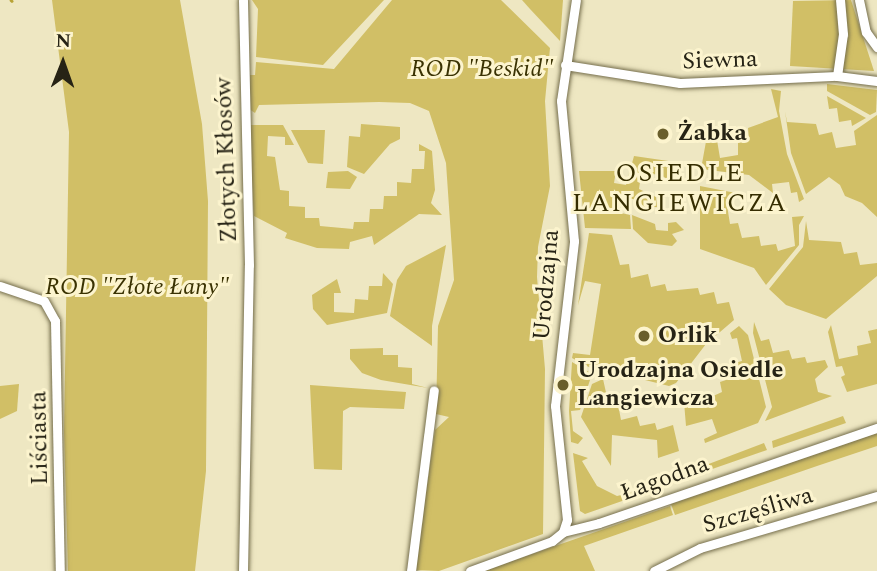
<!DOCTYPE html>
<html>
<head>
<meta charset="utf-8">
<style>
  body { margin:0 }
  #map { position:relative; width:877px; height:571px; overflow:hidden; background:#eee7c2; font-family:Spectral,serif }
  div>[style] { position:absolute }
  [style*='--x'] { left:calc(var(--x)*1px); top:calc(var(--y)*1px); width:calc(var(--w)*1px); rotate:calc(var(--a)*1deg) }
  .green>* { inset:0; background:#d1bf66 }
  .stream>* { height:2.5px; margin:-1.25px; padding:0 1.25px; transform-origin:1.25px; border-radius:1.25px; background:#b8a336 }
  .roads { filter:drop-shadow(0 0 2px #756e4c) drop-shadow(0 0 2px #756e4c) }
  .minor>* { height:9px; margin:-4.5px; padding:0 4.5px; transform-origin:4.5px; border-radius:4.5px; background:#fff }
  .dots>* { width:19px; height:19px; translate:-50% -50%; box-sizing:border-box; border:4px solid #fcf4ce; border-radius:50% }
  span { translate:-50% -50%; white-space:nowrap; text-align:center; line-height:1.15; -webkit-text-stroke:6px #fcf4ce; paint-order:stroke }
  .street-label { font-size:24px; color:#262315 }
  .park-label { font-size:24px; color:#3a3202; font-style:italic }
  .poi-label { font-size:24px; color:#262315; font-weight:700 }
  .left { translate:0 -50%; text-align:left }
  .neighbourhood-label { font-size:26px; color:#352d01; letter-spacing:2px }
  .north { position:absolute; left:28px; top:28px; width:70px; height:70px; -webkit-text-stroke:5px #fcf4ce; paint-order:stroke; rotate:1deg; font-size:19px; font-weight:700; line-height:28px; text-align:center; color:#262315 }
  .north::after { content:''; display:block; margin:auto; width:24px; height:32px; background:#262315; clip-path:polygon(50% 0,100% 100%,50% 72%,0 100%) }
</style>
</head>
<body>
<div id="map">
  <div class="green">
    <i style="clip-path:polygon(52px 0,180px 0,202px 124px,208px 201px,206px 471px,195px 571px,68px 571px,64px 432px,69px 132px)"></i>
    <i style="clip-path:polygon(252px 0,384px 0,323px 65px,256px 57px,258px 9px)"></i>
    <i style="clip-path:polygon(392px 0,501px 0,550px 48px,545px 101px,550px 186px,538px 247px,537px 277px,545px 369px,543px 534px,439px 571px,415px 570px,435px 430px,449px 417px,436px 414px,438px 326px,454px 280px,446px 163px,429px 111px,410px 103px,379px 102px,259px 105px,255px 113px,249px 109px,250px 75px,255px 75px,256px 62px,334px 69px)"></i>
    <i style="clip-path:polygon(522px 0,563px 0,560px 41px,530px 9px)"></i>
    <i style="clip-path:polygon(851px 0,874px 71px,790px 66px,793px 1px)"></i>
    <i style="clip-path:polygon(827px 84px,877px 90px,876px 112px,870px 115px,827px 91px)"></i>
    <i style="clip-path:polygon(771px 89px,781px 91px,779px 111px,787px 154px,804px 199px,799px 202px,797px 192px,791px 193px,789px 182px,772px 184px,773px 193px,749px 175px,701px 169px,707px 136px,717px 140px,720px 158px,738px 155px,738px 141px,749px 139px,748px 128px,778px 117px)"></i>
    <i style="clip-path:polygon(827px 96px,866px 118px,852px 126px,851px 120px,839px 122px,837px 108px,829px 109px)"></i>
    <i style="clip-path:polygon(785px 111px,787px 122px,816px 124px,819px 135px,832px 132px,836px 148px,856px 145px,854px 131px,877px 115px,877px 217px,862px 203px,845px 196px,840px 185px,829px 177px,806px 194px,791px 153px)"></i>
    <i style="clip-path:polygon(361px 124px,400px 127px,400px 139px,390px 144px,364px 174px,347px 167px,349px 136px,360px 137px)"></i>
    <i style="clip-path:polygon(248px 125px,283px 125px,294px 145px,285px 145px,285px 137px,268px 136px,267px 156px,275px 157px,280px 190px,289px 191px,289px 206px,305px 207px,305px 218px,319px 218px,320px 226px,353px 229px,354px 222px,369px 222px,370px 209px,383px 209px,384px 196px,397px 196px,397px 182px,411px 183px,412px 169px,424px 169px,425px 151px,419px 151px,419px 144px,432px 151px,435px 190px,431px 203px,442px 215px,419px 214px,374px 245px,372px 236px,350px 242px,349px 249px,317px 248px,285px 238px,287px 233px,254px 216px)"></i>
    <i style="clip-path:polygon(291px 130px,325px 130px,323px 164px,308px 163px)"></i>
    <i style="clip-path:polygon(634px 156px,682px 163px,680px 176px,673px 176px,672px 182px,659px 174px,641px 175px,639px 189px,656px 197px,657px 207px,640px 207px,641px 201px,620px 196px,617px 212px,630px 215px,631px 229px,585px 228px,579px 171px,616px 171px,614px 183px,626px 185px)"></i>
    <i style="clip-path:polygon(348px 171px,357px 177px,350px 189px,326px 188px,328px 172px)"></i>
    <i style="clip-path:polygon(700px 186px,746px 195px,726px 199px,730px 224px,738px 223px,742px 238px,759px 236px,761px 246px,776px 244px,778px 251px,795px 246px,792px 217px,804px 216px,799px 225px,799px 245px,766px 285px,754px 268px,700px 249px)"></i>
    <i style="clip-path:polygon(632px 215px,655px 224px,656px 230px,668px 231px,668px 223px,676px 222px,684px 230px,672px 234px,677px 241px,672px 246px,648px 243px,633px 229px)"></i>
    <i style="clip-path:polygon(806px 221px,809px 240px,841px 242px,844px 254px,857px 252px,860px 265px,877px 263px,877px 276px,826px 319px,786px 305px,769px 289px,803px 247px)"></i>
    <i style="clip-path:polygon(589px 233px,612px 235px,620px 265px,629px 264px,631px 278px,648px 274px,651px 287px,665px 284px,667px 291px,698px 288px,700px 295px,714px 292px,717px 304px,729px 302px,734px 320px,706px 344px,676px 383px,669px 386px,613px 372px,600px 373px,572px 358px,573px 353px,590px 355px,601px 284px,585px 281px,578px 305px)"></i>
    <i style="clip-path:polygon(446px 245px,432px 326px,432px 346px,390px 316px,397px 280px,406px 266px)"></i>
    <i style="clip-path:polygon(383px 273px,393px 284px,387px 313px,327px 325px,313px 309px,312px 295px,337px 279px,341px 293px,334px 293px,334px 312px,354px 313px,355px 299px,368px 300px,369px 286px,382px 286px)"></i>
    <i style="clip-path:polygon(754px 322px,761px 341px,769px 339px,773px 353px,789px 350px,792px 359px,805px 357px,807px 363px,825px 360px,828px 367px,815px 379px,818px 392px,832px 396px,765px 421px,772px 407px,753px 333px)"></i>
    <i style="clip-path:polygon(831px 325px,839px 359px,858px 355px,857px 346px,871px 343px,868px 331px,877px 329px,877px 384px,847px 392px,841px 377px,845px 375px,842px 366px,836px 367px,828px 332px)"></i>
    <i style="clip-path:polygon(739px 326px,748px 335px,766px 407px,758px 423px,705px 443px,704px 439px,717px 433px,712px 419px,686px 426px,683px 390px,689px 407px,722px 392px,720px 382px,732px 378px,730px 364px,742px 361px,737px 338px,732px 339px,730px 333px)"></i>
    <i style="clip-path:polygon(383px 348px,383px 355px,398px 355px,398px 367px,412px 368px,412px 384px,428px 388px,381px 380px,362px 373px,350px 359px,350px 349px)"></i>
    <i style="clip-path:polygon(572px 362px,592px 374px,580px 410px,571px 411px,573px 431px,583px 438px,578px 444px,571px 442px,569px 411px)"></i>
    <i style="clip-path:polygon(603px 379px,609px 406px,618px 404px,621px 420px,637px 416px,640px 426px,655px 423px,657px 430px,673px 425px,679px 451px,658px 458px,657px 440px,612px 435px,611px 466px,581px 417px,592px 384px)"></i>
    <i style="clip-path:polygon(19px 384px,17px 411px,0 419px,0 386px)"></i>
    <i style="clip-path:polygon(310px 385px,406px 392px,404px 409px,350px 407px,343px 411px,342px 470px,314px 469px)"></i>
    <i style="clip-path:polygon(843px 416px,846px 423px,773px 448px,772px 441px)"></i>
    <i style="clip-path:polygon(877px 433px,877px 446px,817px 466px,675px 515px,671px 504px)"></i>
    <i style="clip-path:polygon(764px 443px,767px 450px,695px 475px,694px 466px,700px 460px,706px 465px)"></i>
    <i style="clip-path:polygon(573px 453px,588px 458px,582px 461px,597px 486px,617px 496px,659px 486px,672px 477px,685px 479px,585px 514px,580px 511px)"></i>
    <i style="clip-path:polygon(670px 506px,673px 515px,584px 546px,595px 571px,484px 571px)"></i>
  </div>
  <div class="stream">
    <i style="--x:11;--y:0;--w:1;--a:45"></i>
  </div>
  <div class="roads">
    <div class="minor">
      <i style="--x:859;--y:0;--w:33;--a:78"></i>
      <i style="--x:866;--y:32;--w:19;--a:54"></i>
      <i style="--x:565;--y:65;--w:116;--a:8.9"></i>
      <i style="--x:680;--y:83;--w:157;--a:-2.6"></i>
      <i style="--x:837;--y:76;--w:40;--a:7.1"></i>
      <i style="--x:837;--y:76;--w:42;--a:-81.9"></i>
      <i style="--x:843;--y:34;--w:34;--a:-95"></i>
      <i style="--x:0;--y:286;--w:46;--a:18.8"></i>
      <i style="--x:44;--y:301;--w:23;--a:61"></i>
      <i style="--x:55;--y:321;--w:250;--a:88.9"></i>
      <i style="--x:563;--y:532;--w:13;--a:-72"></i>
      <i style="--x:567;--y:520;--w:115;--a:-96"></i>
      <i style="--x:555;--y:406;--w:166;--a:-83.4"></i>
      <i style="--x:574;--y:241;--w:141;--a:-95.3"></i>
      <i style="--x:561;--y:101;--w:102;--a:-81.6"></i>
      <i style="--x:243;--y:571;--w:306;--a:-88.9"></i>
      <i style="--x:249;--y:265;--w:265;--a:-91.3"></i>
      <i style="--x:411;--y:571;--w:182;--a:-82.8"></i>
      <i style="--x:470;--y:571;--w:87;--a:-20.1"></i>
      <i style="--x:552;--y:541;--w:14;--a:-39"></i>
      <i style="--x:563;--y:532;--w:37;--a:-14"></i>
      <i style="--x:599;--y:523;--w:294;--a:-18.9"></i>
      <i style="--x:654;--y:571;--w:51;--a:-26.6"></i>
      <i style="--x:700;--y:548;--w:184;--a:-16.4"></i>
    </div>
  </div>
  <div class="dots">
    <i style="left:663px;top:134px;background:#695e2b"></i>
    <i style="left:644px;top:336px;background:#695e2b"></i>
    <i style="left:563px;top:385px;background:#695e2b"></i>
  </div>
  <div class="street-label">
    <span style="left:720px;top:61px;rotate:-2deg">Siewna</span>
    <span style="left:227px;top:160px;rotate:-92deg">Złotych Kłosów</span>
    <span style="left:547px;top:285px;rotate:-85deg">Urodzajna</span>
    <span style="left:40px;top:438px;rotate:-91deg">Liściasta</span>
    <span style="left:665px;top:479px;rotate:-20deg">Łagodna</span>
    <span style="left:758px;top:511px;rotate:-16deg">Szczęśliwa</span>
  </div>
  <div class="park-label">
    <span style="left:482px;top:70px">ROD "Beskid"</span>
    <span style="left:137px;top:288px">ROD "Złote Łany"</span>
  </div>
  <div class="poi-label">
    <span class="left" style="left:677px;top:134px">Żabka</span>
    <span class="left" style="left:658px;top:336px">Orlik</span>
    <span class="left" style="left:577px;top:385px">Urodzajna Osiedle<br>Langiewicza</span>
  </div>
  <div class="neighbourhood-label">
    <span style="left:680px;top:189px">OSIEDLE<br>LANGIEWICZA</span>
  </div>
  <div class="north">N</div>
</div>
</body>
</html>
